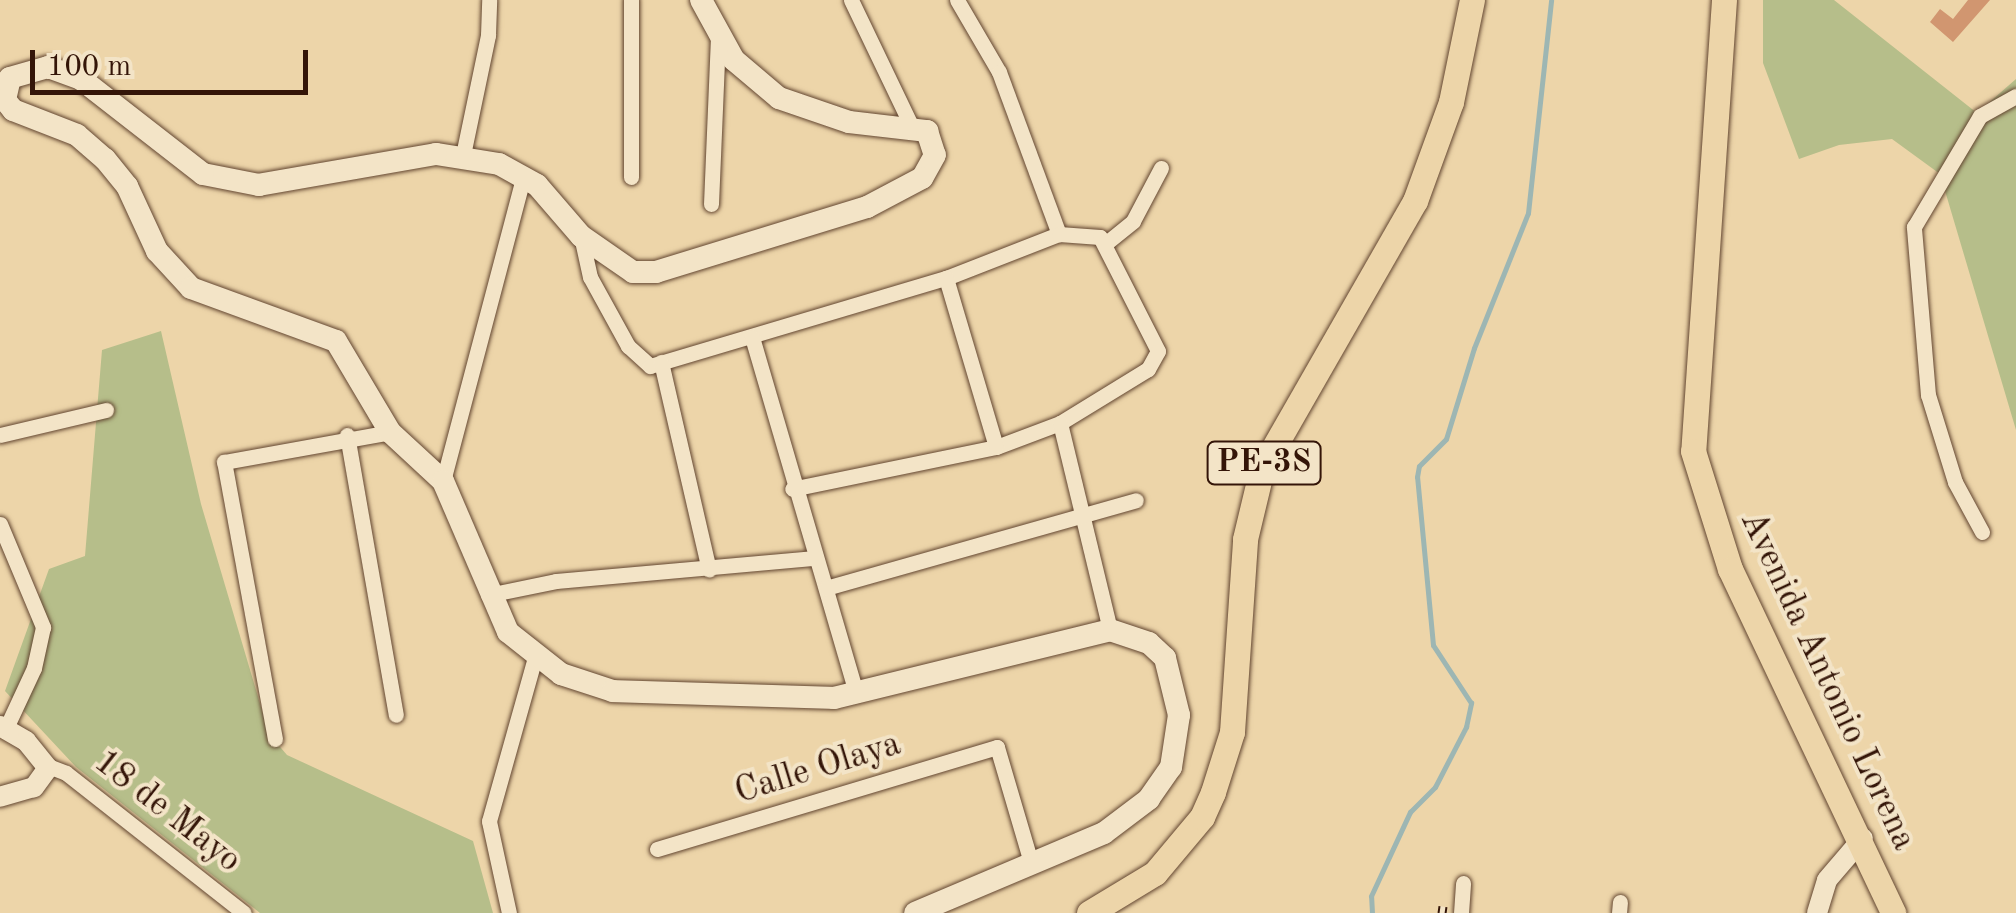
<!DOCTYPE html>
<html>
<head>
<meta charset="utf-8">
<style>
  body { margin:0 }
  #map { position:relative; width:2016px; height:913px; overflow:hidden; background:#edd5a9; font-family:"Old Standard TT",serif }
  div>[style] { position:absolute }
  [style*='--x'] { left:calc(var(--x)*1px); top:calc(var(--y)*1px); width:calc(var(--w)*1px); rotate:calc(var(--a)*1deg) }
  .green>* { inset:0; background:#b6be8a }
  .stream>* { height:5px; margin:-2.5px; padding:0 2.5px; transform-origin:2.5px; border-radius:2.5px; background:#9db6b3 }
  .building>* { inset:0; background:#d19670 }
  .roads { filter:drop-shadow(0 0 2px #624530) drop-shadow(0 0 2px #624530) }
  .minor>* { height:15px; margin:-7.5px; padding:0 7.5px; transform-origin:7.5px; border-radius:7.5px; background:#f3e4c7 }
  .tertiary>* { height:20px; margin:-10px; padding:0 10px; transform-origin:10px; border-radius:10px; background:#f3e4c7 }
  .secondary>* { height:22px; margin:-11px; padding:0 11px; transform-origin:11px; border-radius:11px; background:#f3e4c7 }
  .trunk>* { height:25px; margin:-12.5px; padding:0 12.5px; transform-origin:12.5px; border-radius:12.5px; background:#edd5a9 }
  .rail>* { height:9px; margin-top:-4.5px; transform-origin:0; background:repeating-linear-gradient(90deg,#f3e4c7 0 15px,#341508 0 30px); box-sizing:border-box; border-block:2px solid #341508 }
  span { translate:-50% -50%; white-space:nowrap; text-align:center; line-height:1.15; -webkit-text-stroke:8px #f3e4c7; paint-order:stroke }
  .shield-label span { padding:2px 8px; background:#f3e4c7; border:2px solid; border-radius:8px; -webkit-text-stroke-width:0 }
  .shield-label { font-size:32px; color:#341508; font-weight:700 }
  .street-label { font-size:35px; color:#341508 }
  .scale { position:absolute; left:30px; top:50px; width:278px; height:45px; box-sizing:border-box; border:5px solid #341508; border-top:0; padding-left:12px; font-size:30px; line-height:35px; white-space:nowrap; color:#341508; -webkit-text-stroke:8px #f3e4c7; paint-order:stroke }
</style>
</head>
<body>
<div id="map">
  <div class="green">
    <i style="clip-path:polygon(1763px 0,1834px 0,1977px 113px,2016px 79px,2016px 430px,1940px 174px,1892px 139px,1839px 145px,1799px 159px,1763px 63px)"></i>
    <i style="clip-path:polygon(161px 331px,201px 504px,269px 734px,287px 755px,473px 841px,493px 913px,260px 913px,76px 767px,5px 691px,49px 569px,85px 556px,102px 350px)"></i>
  </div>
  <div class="stream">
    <i style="--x:1372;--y:913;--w:17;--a:-93"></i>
    <i style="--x:1371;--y:896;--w:93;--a:-65.1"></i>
    <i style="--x:1410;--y:812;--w:35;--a:-45"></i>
    <i style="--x:1435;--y:787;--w:68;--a:-62.7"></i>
    <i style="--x:1466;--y:727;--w:25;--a:-78"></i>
    <i style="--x:1471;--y:703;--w:69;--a:-123.2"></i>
    <i style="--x:1433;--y:645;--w:169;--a:-95.4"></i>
    <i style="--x:1417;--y:477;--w:11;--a:-80"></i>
    <i style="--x:1419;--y:466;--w:38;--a:-45"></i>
    <i style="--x:1446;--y:439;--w:95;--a:-72.9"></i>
    <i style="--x:1474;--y:348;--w:145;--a:-68.2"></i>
    <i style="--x:1528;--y:213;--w:214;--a:-83.8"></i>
  </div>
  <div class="building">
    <i style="clip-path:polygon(1968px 0,1990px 0,1953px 42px,1930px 22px,1940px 9px,1953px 19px)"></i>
  </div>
  <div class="roads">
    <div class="minor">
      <i style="--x:631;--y:0;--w:177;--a:90"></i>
      <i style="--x:851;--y:0;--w:139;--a:64.4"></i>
      <i style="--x:957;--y:0;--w:83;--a:59.7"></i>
      <i style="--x:999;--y:72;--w:173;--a:69.7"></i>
      <i style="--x:463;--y:155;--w:123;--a:-78.2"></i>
      <i style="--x:488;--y:35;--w:35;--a:-88"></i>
      <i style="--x:711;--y:204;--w:168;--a:-87.6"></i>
      <i style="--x:581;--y:236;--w:42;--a:77.6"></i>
      <i style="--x:590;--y:277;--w:79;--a:61.2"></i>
      <i style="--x:628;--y:346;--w:30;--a:42"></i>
      <i style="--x:650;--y:366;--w:309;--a:-16.6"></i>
      <i style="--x:946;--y:278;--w:121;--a:-21.3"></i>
      <i style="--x:1059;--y:234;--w:41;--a:4.2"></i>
      <i style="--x:1100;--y:237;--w:128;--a:63"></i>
      <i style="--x:1158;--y:351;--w:21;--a:119"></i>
      <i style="--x:1148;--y:369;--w:103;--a:148.5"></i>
      <i style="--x:1060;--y:423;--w:68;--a:159.4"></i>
      <i style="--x:996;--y:447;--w:208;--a:168.4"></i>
      <i style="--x:1105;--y:244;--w:36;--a:-39"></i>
      <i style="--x:1133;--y:221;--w:60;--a:-62.2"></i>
      <i style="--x:946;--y:278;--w:176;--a:73.5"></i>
      <i style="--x:752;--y:337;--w:373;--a:73.7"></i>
      <i style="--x:661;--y:362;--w:213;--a:77"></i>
      <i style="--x:1060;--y:423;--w:213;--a:76.4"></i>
      <i style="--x:0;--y:435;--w:109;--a:-13.3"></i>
      <i style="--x:347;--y:435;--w:284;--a:80.1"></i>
      <i style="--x:443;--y:481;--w:317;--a:-75.2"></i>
      <i style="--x:0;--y:524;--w:112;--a:67.3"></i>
      <i style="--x:43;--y:627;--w:42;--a:102.4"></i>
      <i style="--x:34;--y:668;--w:66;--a:115"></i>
      <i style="--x:1982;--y:532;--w:57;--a:-118.4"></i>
      <i style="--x:1955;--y:482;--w:91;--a:-107.2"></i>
      <i style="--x:1928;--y:395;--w:169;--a:-94.8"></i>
      <i style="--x:1914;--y:227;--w:129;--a:-59.3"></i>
      <i style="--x:1980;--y:116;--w:41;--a:-29.1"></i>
      <i style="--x:826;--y:588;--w:322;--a:-15.8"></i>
      <i style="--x:488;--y:595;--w:69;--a:-11.6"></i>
      <i style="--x:556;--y:581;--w:260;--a:-5.1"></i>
      <i style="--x:275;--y:739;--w:282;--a:-100.4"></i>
      <i style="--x:224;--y:462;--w:169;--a:-10.2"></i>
      <i style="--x:48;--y:766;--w:19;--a:21"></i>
      <i style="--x:66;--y:773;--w:226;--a:38.2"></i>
      <i style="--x:657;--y:849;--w:355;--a:-16.7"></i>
      <i style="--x:997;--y:747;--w:124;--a:73.6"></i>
      <i style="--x:509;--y:913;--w:94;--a:-102.3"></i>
      <i style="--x:489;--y:821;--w:170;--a:-74.3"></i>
      <i style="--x:1461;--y:913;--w:30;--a:-86"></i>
      <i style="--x:1619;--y:913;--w:11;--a:-85"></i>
    </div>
    <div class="tertiary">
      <i style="--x:0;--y:726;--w:30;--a:30"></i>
      <i style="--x:26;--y:741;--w:35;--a:51"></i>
      <i style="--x:48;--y:768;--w:24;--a:126"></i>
      <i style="--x:34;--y:787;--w:35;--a:164"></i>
      <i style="--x:1817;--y:913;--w:34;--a:-73"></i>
      <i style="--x:1827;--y:880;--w:55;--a:-49.4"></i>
    </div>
    <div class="secondary">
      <i style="--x:701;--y:0;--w:68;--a:61.2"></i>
      <i style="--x:734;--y:60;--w:59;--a:40.2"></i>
      <i style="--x:779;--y:98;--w:74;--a:18.9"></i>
      <i style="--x:849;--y:122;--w:79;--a:6.6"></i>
      <i style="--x:927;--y:131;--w:25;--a:72"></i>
      <i style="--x:935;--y:155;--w:26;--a:119"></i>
      <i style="--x:922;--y:178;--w:62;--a:152.2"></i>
      <i style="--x:867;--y:207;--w:221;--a:162.9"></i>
      <i style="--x:656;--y:272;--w:23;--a:180"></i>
      <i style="--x:633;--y:272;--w:63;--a:-145.3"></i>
      <i style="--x:581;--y:236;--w:67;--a:-130.8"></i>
      <i style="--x:537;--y:185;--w:43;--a:-151.1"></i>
      <i style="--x:499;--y:164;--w:64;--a:-171"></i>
      <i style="--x:436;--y:154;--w:180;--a:170.1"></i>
      <i style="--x:259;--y:185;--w:57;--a:-168.9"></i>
      <i style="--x:203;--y:174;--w:155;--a:-142.1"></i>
      <i style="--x:81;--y:79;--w:35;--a:-160"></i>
      <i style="--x:48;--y:67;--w:40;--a:164"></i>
      <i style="--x:10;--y:78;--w:23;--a:103"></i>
      <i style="--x:5;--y:100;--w:13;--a:51"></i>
      <i style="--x:13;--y:110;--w:69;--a:21.3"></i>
      <i style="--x:77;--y:135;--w:37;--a:41"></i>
      <i style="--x:105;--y:159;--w:35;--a:51"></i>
      <i style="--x:127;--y:186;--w:72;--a:65.2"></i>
      <i style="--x:157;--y:251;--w:50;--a:47.4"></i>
      <i style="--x:191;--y:288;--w:154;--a:20.1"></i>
      <i style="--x:336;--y:341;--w:106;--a:59.3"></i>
      <i style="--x:390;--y:432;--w:72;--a:42.8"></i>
      <i style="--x:443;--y:481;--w:164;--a:66.7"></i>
      <i style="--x:508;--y:632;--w:68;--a:38.4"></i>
      <i style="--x:561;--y:674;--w:55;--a:18.1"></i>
      <i style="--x:613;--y:691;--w:221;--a:1.8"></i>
      <i style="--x:834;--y:698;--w:284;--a:-13.8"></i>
      <i style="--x:1110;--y:630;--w:41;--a:18.4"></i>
      <i style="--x:1149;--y:643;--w:22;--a:43"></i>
      <i style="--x:1165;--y:658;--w:59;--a:76.2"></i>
      <i style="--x:1179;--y:715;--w:53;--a:98.7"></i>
      <i style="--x:1171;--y:767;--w:39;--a:125"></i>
      <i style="--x:1149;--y:799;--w:56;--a:142.9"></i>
      <i style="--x:1104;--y:833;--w:205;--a:157.1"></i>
    </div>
    <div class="trunk">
      <i style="--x:1724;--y:0;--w:452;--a:93.9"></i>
      <i style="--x:1693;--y:451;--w:124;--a:72.6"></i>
      <i style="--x:1730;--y:569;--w:381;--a:64.6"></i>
      <i style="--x:1089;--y:913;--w:77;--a:-31.2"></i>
      <i style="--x:1155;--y:873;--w:73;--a:-50"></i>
      <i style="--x:1202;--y:817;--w:27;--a:-66"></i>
      <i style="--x:1213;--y:792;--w:63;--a:-72.4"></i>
      <i style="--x:1232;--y:732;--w:193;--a:-86.1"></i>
      <i style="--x:1245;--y:539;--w:73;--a:-76.5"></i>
      <i style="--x:1262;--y:468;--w:308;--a:-60.2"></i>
      <i style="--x:1415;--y:201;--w:105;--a:-70"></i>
      <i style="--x:1451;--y:102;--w:104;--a:-78.4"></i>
    </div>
  </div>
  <div class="rail">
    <i style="--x:1442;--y:913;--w:7;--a:-82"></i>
  </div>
  <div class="shield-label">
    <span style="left:1264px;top:463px">PE-3S</span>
  </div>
  <div class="street-label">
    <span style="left:1827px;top:681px;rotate:65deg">Avenida Antonio Lorena</span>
    <span style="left:818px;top:769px;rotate:-17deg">Calle Olaya</span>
    <span style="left:167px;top:812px;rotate:38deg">18 de Mayo</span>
  </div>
  <div class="scale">100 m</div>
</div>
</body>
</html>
